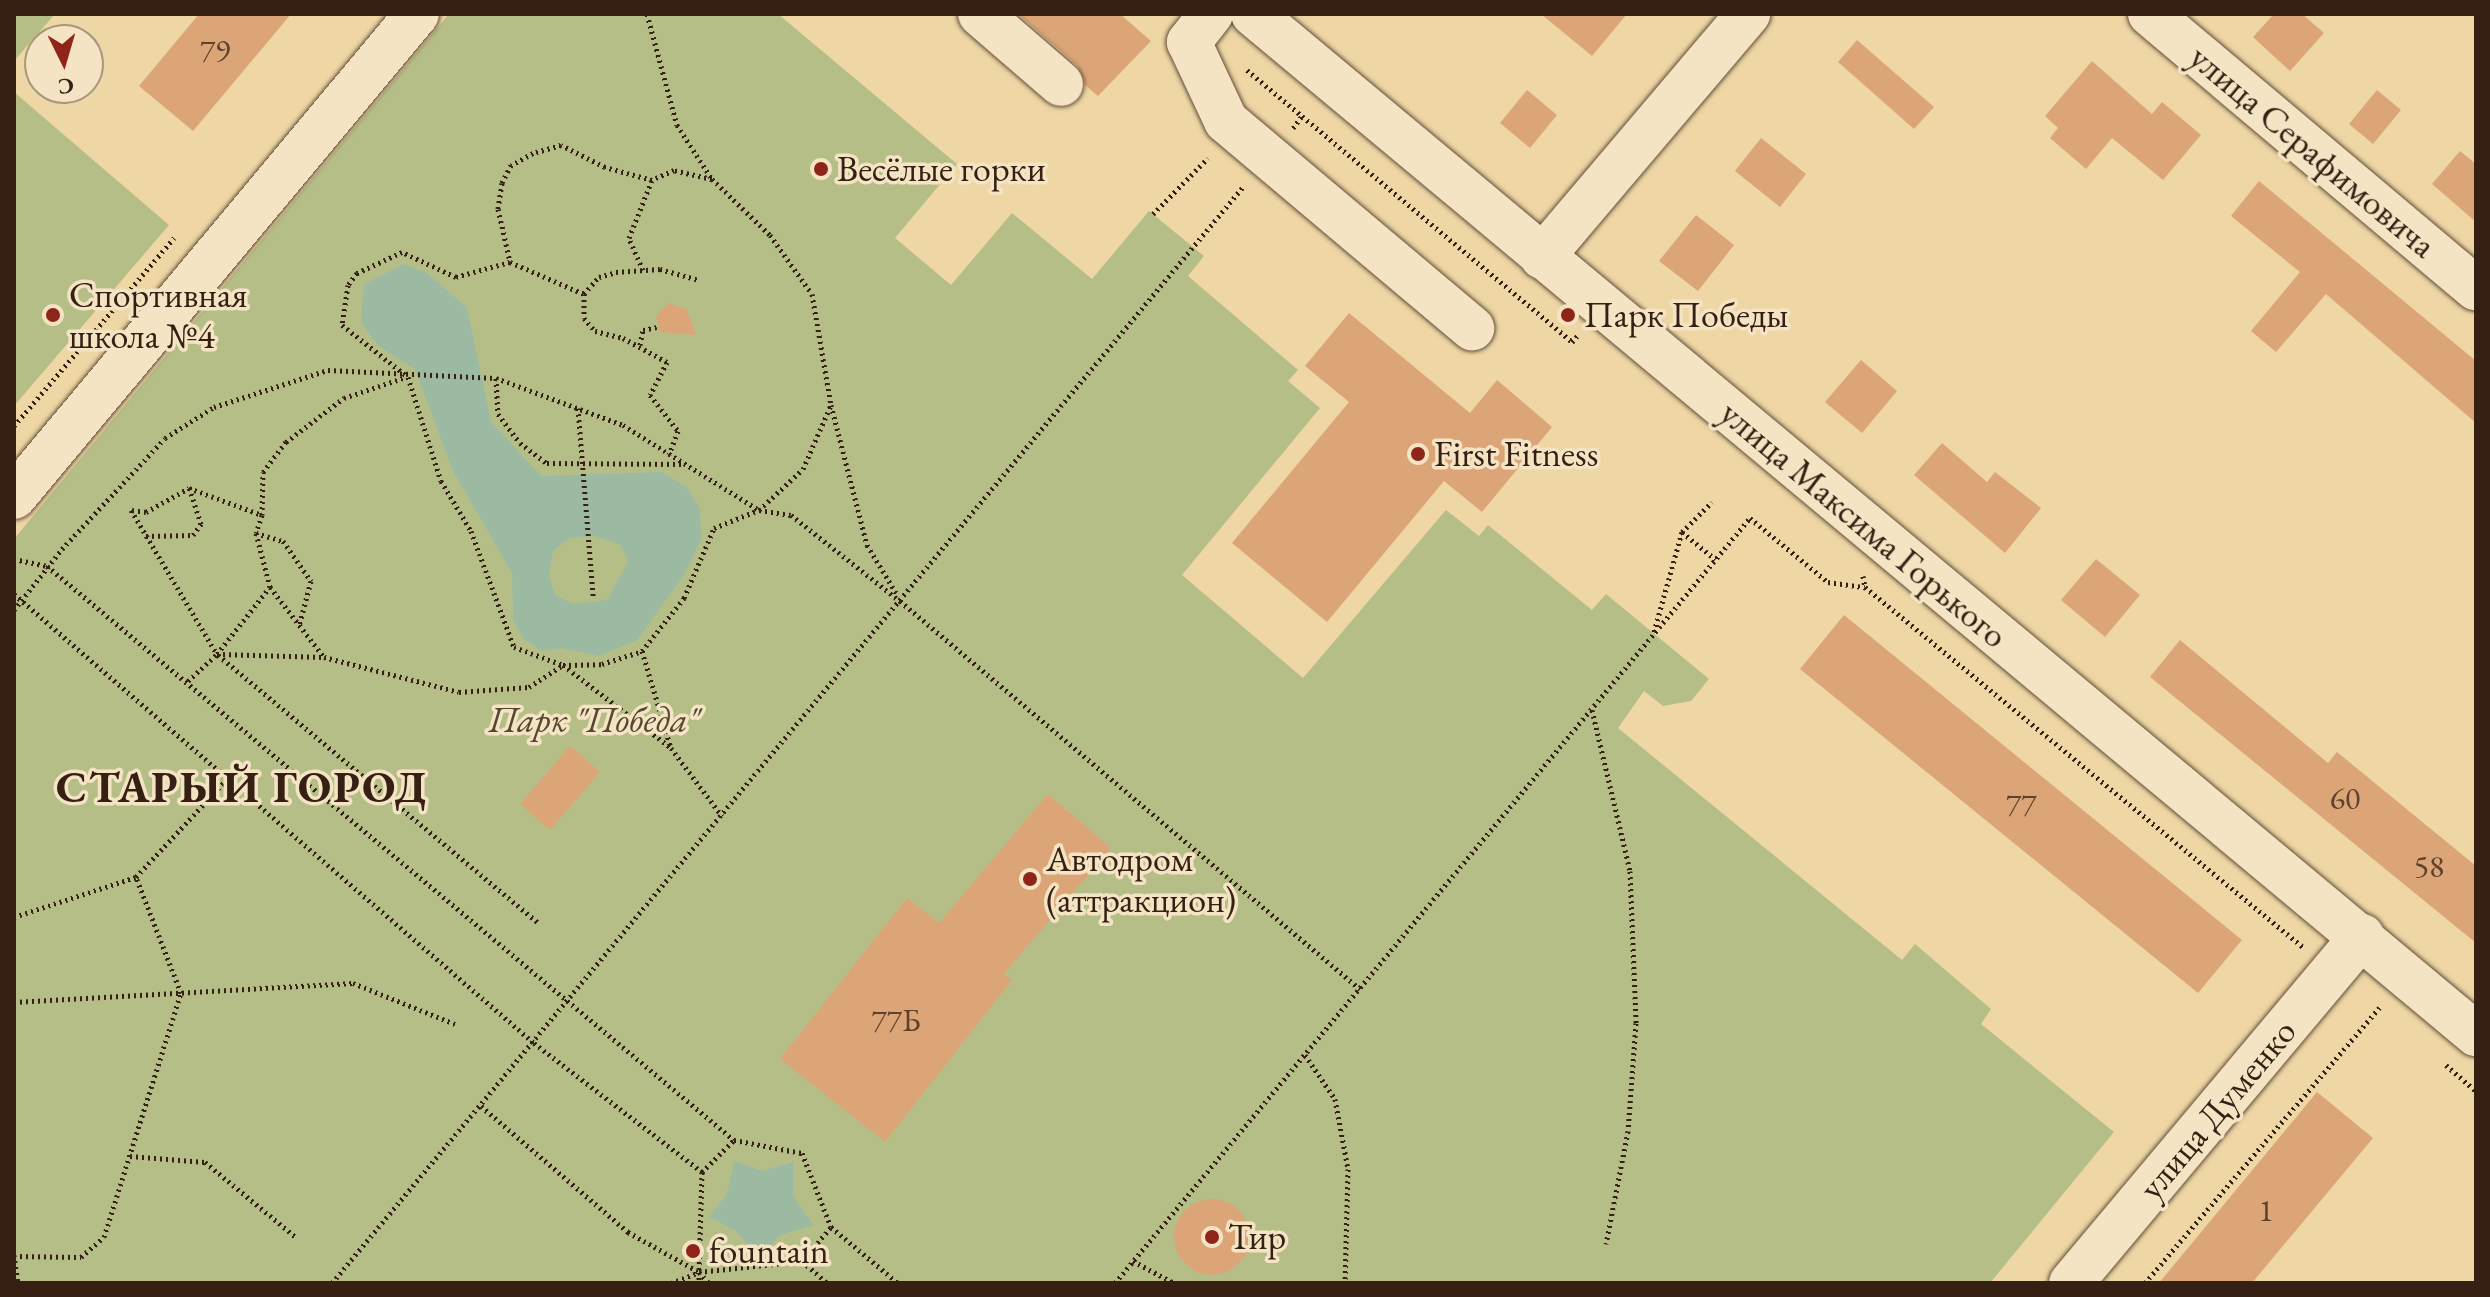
<!DOCTYPE html>
<html>
<head>
<meta charset="utf-8">
<style>
  body { margin:0 }
  #map { position:relative; width:2490px; height:1297px; overflow:hidden; background:#eed6a5; font-family:"EB Garamond",serif }
  div>[style] { position:absolute }
  [style*='--x'] { left:calc(var(--x)*1px); top:calc(var(--y)*1px); width:calc(var(--w)*1px); rotate:calc(var(--a)*1deg) }
  .green>* { inset:0; background:#b6be88 }
  .water>* { inset:0; background:#9bbaa1 }
  .building>* { inset:0; background:#dca578 }
  .round { border-radius:50% }
  .path>* { height:5px; margin-top:-2.5px; transform-origin:0; background:repeating-linear-gradient(90deg,#352013 0 2px,transparent 0 6px) }
  .roads { filter:drop-shadow(0 0 2px #634e38) drop-shadow(0 0 2px #634e38) }
  .minor>* { height:44px; margin:-22px; padding:0 22px; transform-origin:22px; border-radius:22px; background:#f4e4c4 }
  .dots>* { width:22px; height:22px; translate:-50% -50%; box-sizing:border-box; border:4px solid #f4e4c4; border-radius:50% }
  span { translate:-50% -50%; white-space:nowrap; text-align:center; line-height:1.15; -webkit-text-stroke:7px #f4e4c4; paint-order:stroke }
  .number-label { font-size:32px; color:#5f412c }
  .number-label span { -webkit-text-stroke-width:0 }
  .street-label { font-size:36px; color:#352013 }
  .poi-label { font-size:36px; color:#352013 }
  .left { translate:0 -50%; text-align:left }
  .park-label { font-size:36px; color:#554830; font-style:italic }
  .district-label { font-size:44px; color:#352013; font-weight:700; letter-spacing:2px }
  .frame { position:absolute; inset:0; border:16px solid #352013; pointer-events:none }
  .north { position:absolute; left:24px; top:24px; width:80px; height:80px; box-sizing:border-box; background:#f4e4c4; border:2px solid #a8967d; border-radius:50%; rotate:175deg; font-size:22px; font-weight:700; line-height:32px; text-align:center; color:#352013 }
  .north::after { content:''; display:block; margin:auto; width:28px; height:36px; background:#8f2418; clip-path:polygon(50% 0,100% 100%,50% 72%,0 100%) }
</style>
</head>
<body>
<div id="map">
  <div class="green">
    <i style="clip-path:polygon(14px 14px,55px 14px,14px 61px)"></i>
    <i style="clip-path:polygon(449px 14px,778px 14px,957px 164px,895px 238px,951px 285px,1012px 213px,1092px 279px,1149px 211px,1204px 256px,1188px 276px,1298px 370px,1288px 381px,1320px 408px,1182px 575px,1303px 678px,1446px 510px,1479px 536px,1488px 525px,1592px 610px,1606px 594px,1709px 679px,1691px 701px,1663px 706px,1644px 691px,1618px 728px,1902px 960px,1915px 944px,1991px 1009px,1981px 1024px,2114px 1132px,1990px 1283px,14px 1283px,14px 539px)"></i>
    <i style="clip-path:polygon(14px 92px,169px 225px,14px 406px)"></i>
  </div>
  <div class="water">
    <i style="clip-path:polygon(evenodd,404px 264px,427px 273px,467px 308px,491px 422px,541px 476px,662px 472px,686px 487px,700px 508px,701px 540px,684px 575px,637px 640px,599px 656px,561px 648px,542px 651px,524px 639px,513px 620px,512px 573px,453px 471px,415px 369px,377px 345px,361px 322px,364px 284px,404px 264px,595px 536px,621px 545px,628px 562px,607px 600px,573px 604px,555px 595px,549px 575px,553px 551px,570px 538px,595px 536px)"></i>
    <i style="clip-path:polygon(734px 1161px,762px 1171px,793px 1162px,793px 1196px,814px 1225px,780px 1235px,759px 1258px,736px 1231px,709px 1217px,727px 1194px)"></i>
  </div>
  <div class="building">
    <i style="clip-path:polygon(199px 14px,291px 14px,193px 131px,139px 86px)"></i>
    <i style="clip-path:polygon(1018px 14px,1120px 14px,1151px 41px,1098px 96px,1085px 85px,1077px 65px)"></i>
    <i style="clip-path:polygon(1541px 14px,1627px 14px,1592px 56px)"></i>
    <i style="clip-path:polygon(2274px 14px,2302px 14px,2324px 33px,2290px 71px,2253px 37px)"></i>
    <i style="clip-path:polygon(1857px 40px,1934px 107px,1914px 129px,1838px 62px)"></i>
    <i style="clip-path:polygon(2092px 61px,2152px 114px,2162px 102px,2201px 135px,2163px 180px,2112px 138px,2086px 169px,2050px 138px,2058px 128px,2045px 116px)"></i>
    <i style="clip-path:polygon(1527px 90px,1557px 115px,1530px 148px,1500px 123px)"></i>
    <i style="clip-path:polygon(2377px 90px,2401px 110px,2373px 144px,2349px 124px)"></i>
    <i style="clip-path:polygon(1761px 138px,1806px 174px,1780px 207px,1735px 171px)"></i>
    <i style="clip-path:polygon(2460px 151px,2476px 164px,2476px 222px,2432px 184px)"></i>
    <i style="clip-path:polygon(2259px 181px,2476px 361px,2476px 423px,2326px 294px,2276px 352px,2251px 331px,2300px 272px,2231px 216px)"></i>
    <i style="clip-path:polygon(1696px 215px,1734px 245px,1698px 291px,1659px 261px)"></i>
    <i style="clip-path:polygon(669px 303px,687px 310px,696px 335px,660px 332px,656px 316px)"></i>
    <i style="clip-path:polygon(1349px 313px,1470px 413px,1497px 380px,1552px 427px,1482px 512px,1444px 481px,1327px 622px,1232px 543px,1349px 402px,1305px 366px)"></i>
    <i style="clip-path:polygon(1861px 360px,1897px 391px,1862px 433px,1825px 402px)"></i>
    <i style="clip-path:polygon(1942px 443px,1987px 482px,1995px 472px,2041px 508px,2005px 553px,1914px 475px)"></i>
    <i style="clip-path:polygon(2096px 559px,2140px 595px,2105px 637px,2061px 600px)"></i>
    <i style="clip-path:polygon(1844px 615px,2242px 940px,2198px 993px,1800px 669px)"></i>
    <i style="clip-path:polygon(2180px 640px,2328px 763px,2337px 752px,2476px 866px,2476px 943px,2150px 677px)"></i>
    <i style="clip-path:polygon(570px 746px,600px 772px,550px 830px,520px 804px)"></i>
    <i style="clip-path:polygon(1048px 794px,1111px 848px,1004px 974px,1012px 980px,885px 1142px,780px 1059px,907px 898px,939px 923px)"></i>
    <i style="clip-path:polygon(2317px 1092px,2373px 1138px,2252px 1283px,2159px 1283px)"></i>
    <i class="round" style="left:1174px;top:1199px;width:76px;height:76px"></i>
  </div>
  <div class="path">
    <i style="--x:647;--y:14;--w:115;--a:74.9"></i>
    <i style="--x:677;--y:125;--w:64;--a:57.1"></i>
    <i style="--x:712;--y:179;--w:81;--a:44"></i>
    <i style="--x:770;--y:235;--w:72;--a:54.6"></i>
    <i style="--x:812;--y:294;--w:113;--a:80.3"></i>
    <i style="--x:831;--y:405;--w:145;--a:75.6"></i>
    <i style="--x:867;--y:545;--w:60;--a:58.7"></i>
    <i style="--x:1247;--y:70;--w:424;--a:39.9"></i>
    <i style="--x:1572;--y:342;--w:9;--a:-49"></i>
    <i style="--x:1293;--y:128;--w:15;--a:-53"></i>
    <i style="--x:712;--y:179;--w:39;--a:-167"></i>
    <i style="--x:674;--y:170;--w:24;--a:156"></i>
    <i style="--x:652;--y:180;--w:49;--a:-164.5"></i>
    <i style="--x:605;--y:167;--w:49;--a:-153.4"></i>
    <i style="--x:561;--y:145;--w:29;--a:164"></i>
    <i style="--x:533;--y:153;--w:25;--a:151"></i>
    <i style="--x:511;--y:165;--w:20;--a:117"></i>
    <i style="--x:502;--y:183;--w:26;--a:99"></i>
    <i style="--x:498;--y:209;--w:54;--a:77.2"></i>
    <i style="--x:510;--y:262;--w:56;--a:164.5"></i>
    <i style="--x:456;--y:277;--w:60;--a:-155.2"></i>
    <i style="--x:402;--y:252;--w:50;--a:155"></i>
    <i style="--x:357;--y:273;--w:15;--a:127"></i>
    <i style="--x:348;--y:285;--w:40;--a:98.5"></i>
    <i style="--x:342;--y:325;--w:84;--a:38.2"></i>
    <i style="--x:408;--y:377;--w:109;--a:72.4"></i>
    <i style="--x:441;--y:481;--w:58;--a:59"></i>
    <i style="--x:471;--y:531;--w:124;--a:69.7"></i>
    <i style="--x:514;--y:647;--w:52;--a:20.2"></i>
    <i style="--x:563;--y:665;--w:39;--a:-1"></i>
    <i style="--x:602;--y:664;--w:42;--a:-18"></i>
    <i style="--x:642;--y:651;--w:68;--a:-51.6"></i>
    <i style="--x:684;--y:598;--w:76;--a:-66.8"></i>
    <i style="--x:714;--y:528;--w:48;--a:-21.8"></i>
    <i style="--x:759;--y:510;--w:60;--a:-43"></i>
    <i style="--x:803;--y:469;--w:70;--a:-66.4"></i>
    <i style="--x:1153;--y:214;--w:78;--a:-45.5"></i>
    <i style="--x:510;--y:262;--w:81;--a:23.4"></i>
    <i style="--x:584;--y:294;--w:23;--a:-49"></i>
    <i style="--x:599;--y:277;--w:18;--a:-16"></i>
    <i style="--x:616;--y:272;--w:44;--a:-3.9"></i>
    <i style="--x:660;--y:269;--w:41;--a:15.8"></i>
    <i style="--x:643;--y:270;--w:35;--a:-114"></i>
    <i style="--x:629;--y:238;--w:62;--a:-68.4"></i>
    <i style="--x:584;--y:294;--w:24;--a:90"></i>
    <i style="--x:584;--y:318;--w:17;--a:50"></i>
    <i style="--x:595;--y:331;--w:29;--a:14"></i>
    <i style="--x:623;--y:338;--w:50;--a:28.6"></i>
    <i style="--x:667;--y:362;--w:37;--a:117"></i>
    <i style="--x:650;--y:395;--w:46;--a:52.1"></i>
    <i style="--x:678;--y:431;--w:25;--a:111"></i>
    <i style="--x:640;--y:345;--w:15;--a:-79"></i>
    <i style="--x:643;--y:330;--w:14;--a:-12"></i>
    <i style="--x:496;--y:378;--w:36;--a:87"></i>
    <i style="--x:498;--y:414;--w:36;--a:53"></i>
    <i style="--x:520;--y:443;--w:34;--a:37"></i>
    <i style="--x:547;--y:463;--w:136;--a:0.4"></i>
    <i style="--x:578;--y:408;--w:189;--a:85.4"></i>
    <i style="--x:14;--y:426;--w:247;--a:-49.6"></i>
    <i style="--x:131;--y:510;--w:168;--a:59.2"></i>
    <i style="--x:217;--y:654;--w:107;--a:1.6"></i>
    <i style="--x:324;--y:657;--w:139;--a:14.5"></i>
    <i style="--x:459;--y:692;--w:70;--a:-4.1"></i>
    <i style="--x:529;--y:687;--w:40;--a:-32.9"></i>
    <i style="--x:563;--y:665;--w:136;--a:37.5"></i>
    <i style="--x:132;--y:510;--w:14;--a:8"></i>
    <i style="--x:146;--y:512;--w:49;--a:-29.2"></i>
    <i style="--x:189;--y:488;--w:78;--a:20.3"></i>
    <i style="--x:262;--y:515;--w:19;--a:108"></i>
    <i style="--x:256;--y:533;--w:56;--a:75.5"></i>
    <i style="--x:270;--y:587;--w:88;--a:52.4"></i>
    <i style="--x:262;--y:515;--w:43;--a:-88.7"></i>
    <i style="--x:263;--y:472;--w:38;--a:-53"></i>
    <i style="--x:286;--y:442;--w:73;--a:-37.2"></i>
    <i style="--x:344;--y:398;--w:62;--a:-18.7"></i>
    <i style="--x:1682;--y:532;--w:43;--a:39.3"></i>
    <i style="--x:256;--y:533;--w:28;--a:17"></i>
    <i style="--x:283;--y:541;--w:49;--a:55"></i>
    <i style="--x:311;--y:581;--w:47;--a:104.9"></i>
    <i style="--x:146;--y:536;--w:47;--a:-1.2"></i>
    <i style="--x:193;--y:535;--w:14;--a:-54"></i>
    <i style="--x:201;--y:524;--w:38;--a:-108"></i>
    <i style="--x:14;--y:559;--w:34;--a:12"></i>
    <i style="--x:47;--y:566;--w:895;--a:39.88"></i>
    <i style="--x:734;--y:1140;--w:69;--a:10.8"></i>
    <i style="--x:802;--y:1153;--w:79;--a:68.6"></i>
    <i style="--x:831;--y:1227;--w:87;--a:39.9"></i>
    <i style="--x:1863;--y:576;--w:11;--a:80"></i>
    <i style="--x:1865;--y:587;--w:567;--a:39.42"></i>
    <i style="--x:14;--y:594;--w:687;--a:40.81"></i>
    <i style="--x:534;--y:1043;--w:212;--a:37.5"></i>
    <i style="--x:702;--y:1172;--w:100;--a:91.7"></i>
    <i style="--x:699;--y:1272;--w:104;--a:-6.1"></i>
    <i style="--x:802;--y:1261;--w:33;--a:41"></i>
    <i style="--x:14;--y:610;--w:78;--a:-51.8"></i>
    <i style="--x:62;--y:549;--w:151;--a:-47.1"></i>
    <i style="--x:165;--y:438;--w:58;--a:-32.3"></i>
    <i style="--x:214;--y:407;--w:120;--a:-18"></i>
    <i style="--x:328;--y:370;--w:168;--a:2.7"></i>
    <i style="--x:496;--y:378;--w:135;--a:20.3"></i>
    <i style="--x:623;--y:425;--w:160;--a:32"></i>
    <i style="--x:759;--y:510;--w:32;--a:9"></i>
    <i style="--x:791;--y:515;--w:139;--a:38.3"></i>
    <i style="--x:900;--y:601;--w:602;--a:40.15"></i>
    <i style="--x:1654;--y:632;--w:104;--a:-74.4"></i>
    <i style="--x:1682;--y:532;--w:42;--a:-45"></i>
    <i style="--x:642;--y:651;--w:101;--a:73.4"></i>
    <i style="--x:671;--y:748;--w:85;--a:53.1"></i>
    <i style="--x:218;--y:655;--w:417;--a:39.9"></i>
    <i style="--x:188;--y:681;--w:40;--a:-43"></i>
    <i style="--x:217;--y:654;--w:85;--a:-51.7"></i>
    <i style="--x:1592;--y:710;--w:165;--a:76.7"></i>
    <i style="--x:1630;--y:871;--w:152;--a:87.7"></i>
    <i style="--x:1636;--y:1023;--w:108;--a:94.2"></i>
    <i style="--x:1628;--y:1131;--w:115;--a:101"></i>
    <i style="--x:14;--y:917;--w:128;--a:-18.2"></i>
    <i style="--x:136;--y:877;--w:134;--a:-47.1"></i>
    <i style="--x:14;--y:1002;--w:340;--a:-3.2"></i>
    <i style="--x:353;--y:983;--w:110;--a:21.9"></i>
    <i style="--x:1305;--y:1055;--w:53;--a:55.7"></i>
    <i style="--x:1335;--y:1099;--w:71;--a:79.5"></i>
    <i style="--x:1348;--y:1169;--w:114;--a:91.5"></i>
    <i style="--x:2446;--y:1065;--w:40;--a:41"></i>
    <i style="--x:481;--y:1106;--w:194;--a:40.6"></i>
    <i style="--x:628;--y:1232;--w:81;--a:29.4"></i>
    <i style="--x:699;--y:1272;--w:15;--a:48"></i>
    <i style="--x:130;--y:1156;--w:75;--a:4.6"></i>
    <i style="--x:205;--y:1162;--w:119;--a:39.6"></i>
    <i style="--x:702;--y:1172;--w:45;--a:-45"></i>
    <i style="--x:14;--y:1255;--w:28;--a:82"></i>
    <i style="--x:14;--y:1256;--w:67;--a:0.9"></i>
    <i style="--x:81;--y:1257;--w:30;--a:-41"></i>
    <i style="--x:104;--y:1237;--w:256;--a:-72.5"></i>
    <i style="--x:181;--y:993;--w:124;--a:-111.2"></i>
    <i style="--x:802;--y:1261;--w:45;--a:-49.5"></i>
    <i style="--x:1133;--y:1261;--w:47;--a:28.2"></i>
    <i style="--x:332;--y:1283;--w:1425;--a:-50.27"></i>
    <i style="--x:671;--y:1283;--w:30;--a:-21"></i>
    <i style="--x:699;--y:1272;--w:11;--a:90"></i>
    <i style="--x:1115;--y:1283;--w:994;--a:-50.31"></i>
    <i style="--x:1750;--y:518;--w:101;--a:39.4"></i>
    <i style="--x:1828;--y:582;--w:37;--a:8"></i>
    <i style="--x:2145;--y:1283;--w:362;--a:-49.6"></i>
  </div>
  <div class="roads">
    <div class="minor">
      <i style="--x:980;--y:14;--w:107;--a:40.8"></i>
      <i style="--x:1211;--y:14;--w:36;--a:128"></i>
      <i style="--x:1189;--y:42;--w:87;--a:64.9"></i>
      <i style="--x:1226;--y:121;--w:322;--a:40.1"></i>
      <i style="--x:1253;--y:14;--w:1593;--a:39.83"></i>
      <i style="--x:2150;--y:14;--w:426;--a:40.1"></i>
      <i style="--x:1542;--y:257;--w:319;--a:-49.7"></i>
      <i style="--x:14;--y:497;--w:629;--a:-50.16"></i>
      <i style="--x:2071;--y:1283;--w:453;--a:-50"></i>
    </div>
  </div>
  <div class="dots">
    <i style="left:821px;top:169px;background:#8f2418"></i>
    <i style="left:53px;top:315px;background:#8f2418"></i>
    <i style="left:1568px;top:315px;background:#8f2418"></i>
    <i style="left:1418px;top:454px;background:#8f2418"></i>
    <i style="left:1030px;top:879px;background:#8f2418"></i>
    <i style="left:1212px;top:1237px;background:#8f2418"></i>
    <i style="left:693px;top:1251px;background:#8f2418"></i>
  </div>
  <div class="number-label">
    <span style="left:215px;top:50px">79</span>
    <span style="left:2345px;top:798px">60</span>
    <span style="left:2021px;top:804px">77</span>
    <span style="left:2429px;top:866px">58</span>
    <span style="left:896px;top:1020px">77Б</span>
    <span style="left:2266px;top:1210px">1</span>
  </div>
  <div class="street-label">
    <span style="left:2313px;top:151px;rotate:40deg">улица Серафимовича</span>
    <span style="left:1864px;top:524px;rotate:40deg">улица Максима Горького</span>
    <span style="left:2217px;top:1109px;rotate:-50deg">улица Думенко</span>
  </div>
  <div class="poi-label">
    <span class="left" style="left:837px;top:169px">Весёлые горки</span>
    <span class="left" style="left:69px;top:315px">Спортивная<br>школа №4</span>
    <span class="left" style="left:1584px;top:315px">Парк Победы</span>
    <span class="left" style="left:1434px;top:454px">First Fitness</span>
    <span class="left" style="left:1046px;top:879px">Автодром<br>(аттракцион)</span>
    <span class="left" style="left:1228px;top:1237px">Тир</span>
    <span class="left" style="left:709px;top:1251px">fountain</span>
  </div>
  <div class="park-label">
    <span style="left:594px;top:720px">Парк "Победа"</span>
  </div>
  <div class="district-label">
    <span style="left:242px;top:787px">СТАРЫЙ ГОРОД</span>
  </div>
  <div class="frame"></div>
  <div class="north">С</div>
</div>
</body>
</html>
